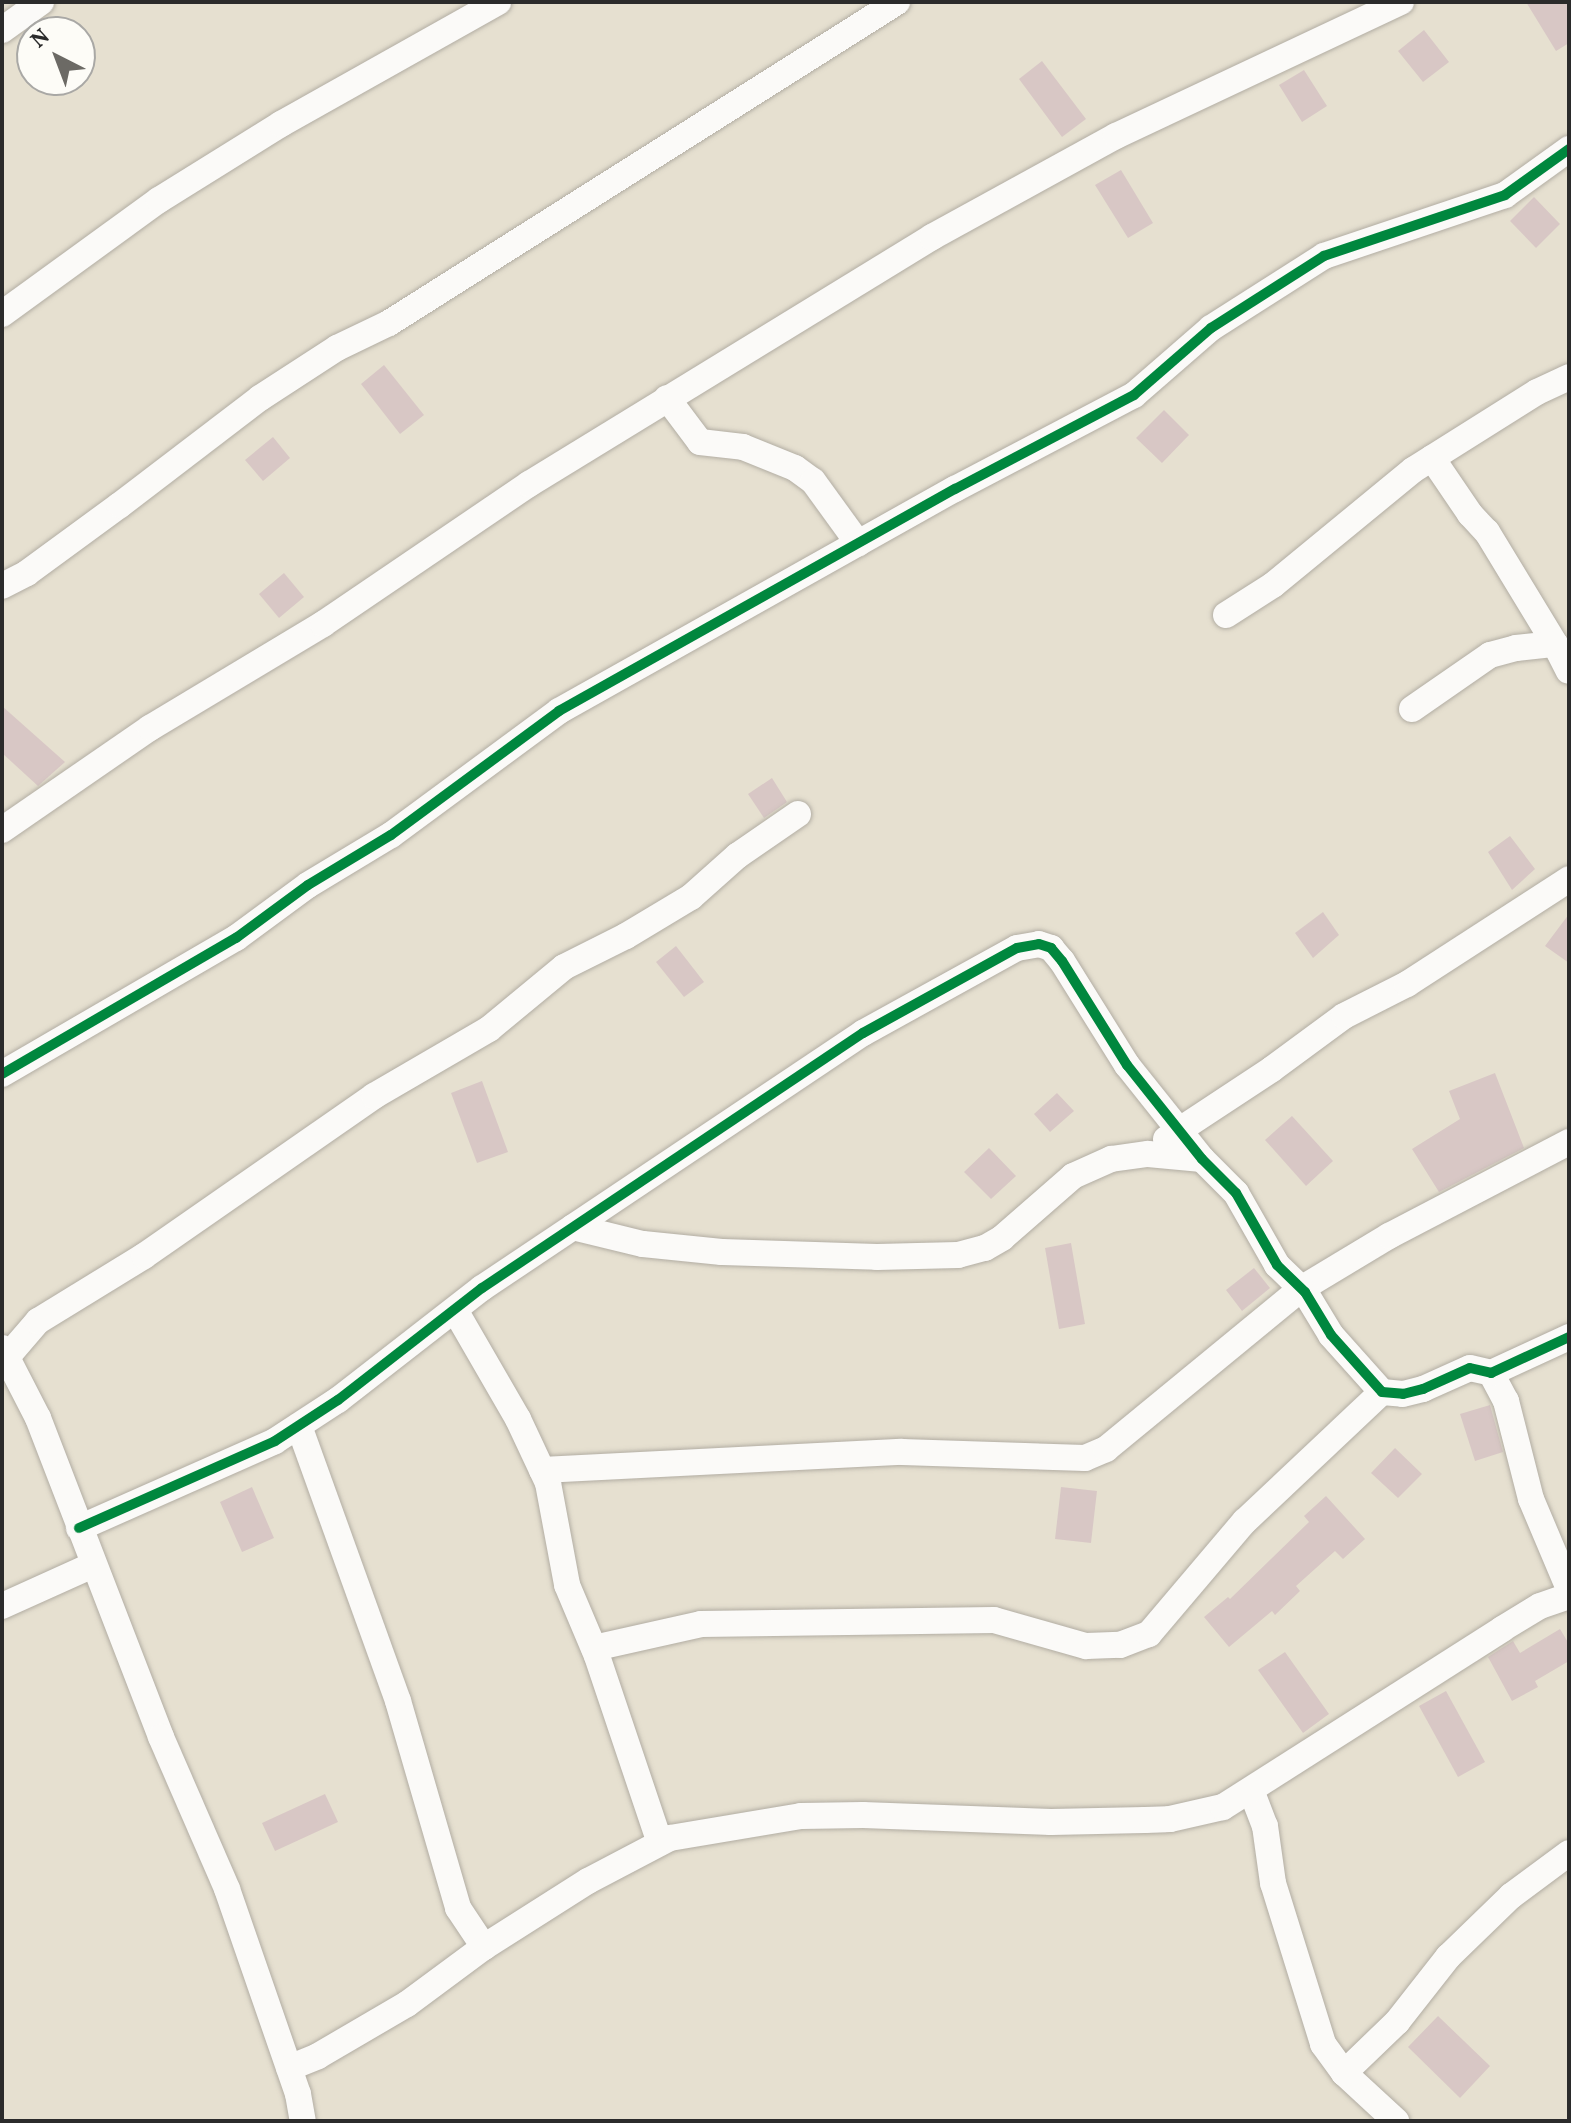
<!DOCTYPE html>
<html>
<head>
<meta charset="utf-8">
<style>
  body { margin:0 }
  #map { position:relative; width:1571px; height:2123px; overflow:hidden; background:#e6e0d0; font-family:Vollkorn,serif }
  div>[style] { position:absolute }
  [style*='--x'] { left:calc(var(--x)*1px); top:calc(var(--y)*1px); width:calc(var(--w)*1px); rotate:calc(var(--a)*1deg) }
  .building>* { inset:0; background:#d8c7c5 }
  .roads { filter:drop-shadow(0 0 2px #b2ada3) drop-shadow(0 0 2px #b2ada3) }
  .minor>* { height:26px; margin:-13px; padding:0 13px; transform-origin:13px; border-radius:13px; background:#fbfaf8 }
  .cycleway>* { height:10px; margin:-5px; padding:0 5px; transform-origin:5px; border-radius:5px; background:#00873e }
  span { translate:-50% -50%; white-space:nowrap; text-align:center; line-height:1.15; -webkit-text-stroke:7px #fdfcf7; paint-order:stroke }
  .frame { position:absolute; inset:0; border:4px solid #2b2b2b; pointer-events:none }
  .north { position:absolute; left:16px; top:16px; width:80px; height:80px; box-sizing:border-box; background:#fdfcf7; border:2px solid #a9a8a5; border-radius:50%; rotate:318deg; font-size:22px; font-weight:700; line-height:32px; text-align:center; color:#2b2b2b }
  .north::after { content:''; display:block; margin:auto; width:28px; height:36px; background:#6c6a65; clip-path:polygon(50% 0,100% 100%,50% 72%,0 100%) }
</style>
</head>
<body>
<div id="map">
  <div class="building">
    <i style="clip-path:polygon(1526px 2px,1569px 2px,1569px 43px,1556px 51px)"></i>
    <i style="clip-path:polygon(1424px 30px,1449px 62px,1423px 82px,1398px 51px)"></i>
    <i style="clip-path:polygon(1042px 61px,1086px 119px,1062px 137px,1019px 79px)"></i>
    <i style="clip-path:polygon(1304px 70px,1327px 106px,1302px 122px,1279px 85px)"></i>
    <i style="clip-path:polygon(1121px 170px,1153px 223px,1128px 238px,1095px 185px)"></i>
    <i style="clip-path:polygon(1534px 197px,1560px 224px,1536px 248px,1510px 221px)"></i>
    <i style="clip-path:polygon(384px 365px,424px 415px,400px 434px,361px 384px)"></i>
    <i style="clip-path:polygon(1164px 410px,1189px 435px,1162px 463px,1136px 438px)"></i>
    <i style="clip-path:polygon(273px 437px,290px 458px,263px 481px,245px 460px)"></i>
    <i style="clip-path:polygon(284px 573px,304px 597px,279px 618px,259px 594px)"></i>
    <i style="clip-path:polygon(2px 706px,65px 762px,38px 786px,2px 753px)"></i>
    <i style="clip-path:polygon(772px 778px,787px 802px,764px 818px,748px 794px)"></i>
    <i style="clip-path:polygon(1510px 836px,1535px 869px,1512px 890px,1488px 852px)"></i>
    <i style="clip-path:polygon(1323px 912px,1339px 935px,1313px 958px,1295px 933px)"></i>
    <i style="clip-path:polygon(1569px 914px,1569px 963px,1545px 946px)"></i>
    <i style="clip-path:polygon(676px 946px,704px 982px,684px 997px,656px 962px)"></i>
    <i style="clip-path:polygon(1495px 1073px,1524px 1148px,1439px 1192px,1412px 1149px,1460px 1119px,1449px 1091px)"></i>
    <i style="clip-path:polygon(482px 1081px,508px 1152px,477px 1163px,451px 1093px)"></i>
    <i style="clip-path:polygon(1057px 1093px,1074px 1111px,1050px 1132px,1034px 1114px)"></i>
    <i style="clip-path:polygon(1292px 1116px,1333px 1161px,1306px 1186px,1265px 1140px)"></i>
    <i style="clip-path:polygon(989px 1148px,1016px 1176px,991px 1199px,964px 1172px)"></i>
    <i style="clip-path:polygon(1071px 1243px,1085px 1324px,1059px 1329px,1045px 1248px)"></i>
    <i style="clip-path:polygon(1254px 1268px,1270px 1288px,1242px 1311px,1226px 1290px)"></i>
    <i style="clip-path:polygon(1490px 1405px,1503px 1452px,1475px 1461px,1460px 1414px)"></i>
    <i style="clip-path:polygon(1395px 1448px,1422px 1474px,1398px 1498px,1371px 1473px)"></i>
    <i style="clip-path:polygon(252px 1487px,274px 1538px,242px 1552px,220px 1502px)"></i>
    <i style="clip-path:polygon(1061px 1487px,1097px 1491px,1091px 1543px,1055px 1539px)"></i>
    <i style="clip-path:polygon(1326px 1496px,1365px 1539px,1343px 1559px,1335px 1551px,1296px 1586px,1300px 1591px,1275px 1615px,1272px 1611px,1229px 1647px,1204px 1617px,1228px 1597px,1230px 1599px,1309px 1522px,1304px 1516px)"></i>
    <i style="clip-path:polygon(1560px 1629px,1569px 1644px,1569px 1661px,1535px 1681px,1538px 1687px,1512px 1701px,1488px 1657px,1513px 1641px,1520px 1653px)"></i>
    <i style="clip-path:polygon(1285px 1652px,1329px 1714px,1303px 1733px,1258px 1670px)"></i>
    <i style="clip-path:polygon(1446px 1691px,1485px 1762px,1458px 1777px,1419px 1706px)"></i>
    <i style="clip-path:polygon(325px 1794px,338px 1822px,275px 1851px,262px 1823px)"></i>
    <i style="clip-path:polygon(1438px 2016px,1490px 2066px,1460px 2098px,1408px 2047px)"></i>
  </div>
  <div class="roads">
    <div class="minor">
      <i style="--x:2;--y:30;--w:48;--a:-35.7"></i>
      <i style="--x:2;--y:314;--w:194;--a:-36"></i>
      <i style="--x:159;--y:200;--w:144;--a:-31.9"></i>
      <i style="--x:281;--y:124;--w:249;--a:-29.3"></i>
      <i style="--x:667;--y:398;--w:55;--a:53.1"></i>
      <i style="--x:700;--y:442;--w:43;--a:6.6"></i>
      <i style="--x:743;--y:447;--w:56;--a:22"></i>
      <i style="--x:795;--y:468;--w:22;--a:36"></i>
      <i style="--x:813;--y:481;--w:77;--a:54"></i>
      <i style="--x:1432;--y:458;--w:68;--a:55.8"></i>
      <i style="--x:1470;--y:514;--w:25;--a:47"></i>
      <i style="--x:1487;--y:532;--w:131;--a:58.7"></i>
      <i style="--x:2;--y:586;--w:28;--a:-27"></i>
      <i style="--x:27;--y:573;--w:115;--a:-36.2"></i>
      <i style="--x:120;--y:505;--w:176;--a:-37.4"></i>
      <i style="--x:260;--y:398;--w:92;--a:-33"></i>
      <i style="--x:337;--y:348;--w:58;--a:-25.7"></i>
      <i style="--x:389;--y:323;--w:601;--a:-32.29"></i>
      <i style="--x:1226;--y:615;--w:56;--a:-32.6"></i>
      <i style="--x:1273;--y:585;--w:181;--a:-39.4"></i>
      <i style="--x:1413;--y:470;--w:146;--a:-32.2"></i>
      <i style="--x:1537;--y:392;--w:35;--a:-25"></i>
      <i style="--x:1412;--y:709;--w:95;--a:-34.7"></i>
      <i style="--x:1490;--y:655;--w:27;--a:-15"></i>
      <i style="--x:1516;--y:648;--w:39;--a:-6"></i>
      <i style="--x:1555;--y:644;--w:30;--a:63"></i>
      <i style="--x:2;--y:830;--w:180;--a:-34.6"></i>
      <i style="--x:150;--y:728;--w:202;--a:-31"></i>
      <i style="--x:323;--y:624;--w:249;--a:-34.2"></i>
      <i style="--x:529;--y:484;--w:473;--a:-31.5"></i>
      <i style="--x:932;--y:237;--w:210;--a:-28.8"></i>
      <i style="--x:1116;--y:136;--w:315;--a:-25.2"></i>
      <i style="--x:2;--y:1074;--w:271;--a:-30.2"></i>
      <i style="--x:236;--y:938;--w:89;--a:-36.4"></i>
      <i style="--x:308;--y:885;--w:97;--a:-31.1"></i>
      <i style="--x:391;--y:835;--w:209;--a:-36.4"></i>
      <i style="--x:559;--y:711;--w:454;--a:-29.3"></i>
      <i style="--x:955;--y:489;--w:202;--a:-27.7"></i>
      <i style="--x:1134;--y:395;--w:102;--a:-41"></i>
      <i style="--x:1211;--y:328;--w:134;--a:-32.5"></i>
      <i style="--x:1324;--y:256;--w:191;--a:-18.6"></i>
      <i style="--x:1505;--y:195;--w:79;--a:-35.7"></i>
      <i style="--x:1166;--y:1139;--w:127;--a:-33.4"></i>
      <i style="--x:1272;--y:1069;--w:89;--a:-36.4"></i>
      <i style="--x:1344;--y:1016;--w:71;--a:-26.9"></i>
      <i style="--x:1407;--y:984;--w:193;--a:-32.9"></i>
      <i style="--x:573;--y:1227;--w:72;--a:13.7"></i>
      <i style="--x:643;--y:1244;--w:79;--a:5.8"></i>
      <i style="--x:722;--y:1252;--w:155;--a:1.8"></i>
      <i style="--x:877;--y:1257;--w:81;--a:-1.4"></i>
      <i style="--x:958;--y:1255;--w:28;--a:-15"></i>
      <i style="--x:985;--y:1248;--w:20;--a:-30"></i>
      <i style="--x:1002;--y:1238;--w:94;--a:-41.1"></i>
      <i style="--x:1073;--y:1176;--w:42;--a:-24.1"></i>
      <i style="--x:1111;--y:1159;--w:37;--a:-8"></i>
      <i style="--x:1148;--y:1154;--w:54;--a:5.3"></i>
      <i style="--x:455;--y:1310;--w:126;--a:60"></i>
      <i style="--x:518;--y:1419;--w:71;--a:64.9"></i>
      <i style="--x:548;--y:1483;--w:104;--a:79.4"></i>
      <i style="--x:567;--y:1585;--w:77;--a:67.1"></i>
      <i style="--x:597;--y:1656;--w:197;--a:71.4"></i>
      <i style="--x:2;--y:1348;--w:79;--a:62.8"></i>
      <i style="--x:38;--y:1418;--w:342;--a:68.9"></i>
      <i style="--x:161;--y:1737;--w:166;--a:66.5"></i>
      <i style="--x:227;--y:1889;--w:217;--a:70.9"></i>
      <i style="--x:298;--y:2094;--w:27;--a:80"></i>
      <i style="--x:7;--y:1357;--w:48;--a:-49.3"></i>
      <i style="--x:38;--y:1321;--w:124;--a:-31.5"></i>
      <i style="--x:144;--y:1256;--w:280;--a:-34.8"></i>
      <i style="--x:374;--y:1096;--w:133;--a:-30.2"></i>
      <i style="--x:489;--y:1029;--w:97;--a:-39.6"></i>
      <i style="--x:564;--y:967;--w:69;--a:-26.6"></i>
      <i style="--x:626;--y:936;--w:76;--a:-31"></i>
      <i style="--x:691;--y:897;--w:62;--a:-41.7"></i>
      <i style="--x:737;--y:856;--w:74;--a:-34.5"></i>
      <i style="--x:1491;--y:1373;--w:32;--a:62"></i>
      <i style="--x:1506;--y:1401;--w:101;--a:75.7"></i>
      <i style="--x:1531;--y:1499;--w:98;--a:67.1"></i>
      <i style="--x:299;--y:1426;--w:292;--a:70.2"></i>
      <i style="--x:398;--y:1701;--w:216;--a:73.8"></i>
      <i style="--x:458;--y:1908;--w:47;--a:56.3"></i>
      <i style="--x:542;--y:1470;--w:360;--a:-2.9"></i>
      <i style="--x:902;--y:1452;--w:183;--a:1.9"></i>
      <i style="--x:1085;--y:1458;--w:23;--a:-23"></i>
      <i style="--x:1106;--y:1449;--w:252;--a:-39.4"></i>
      <i style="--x:1301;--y:1289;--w:103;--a:-31.1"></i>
      <i style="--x:1389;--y:1236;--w:203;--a:-27.6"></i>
      <i style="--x:79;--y:1528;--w:214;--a:-23.9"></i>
      <i style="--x:275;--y:1441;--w:75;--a:-33.1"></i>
      <i style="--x:338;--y:1400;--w:182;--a:-37.9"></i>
      <i style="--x:482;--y:1288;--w:458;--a:-33.8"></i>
      <i style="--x:863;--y:1033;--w:176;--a:-28.9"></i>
      <i style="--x:1017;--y:948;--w:22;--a:-10"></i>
      <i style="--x:1039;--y:944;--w:13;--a:18"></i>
      <i style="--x:1051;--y:948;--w:17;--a:50"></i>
      <i style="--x:1062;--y:961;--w:123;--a:58"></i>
      <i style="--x:1127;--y:1065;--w:120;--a:51.4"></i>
      <i style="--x:1202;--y:1159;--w:48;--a:45"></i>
      <i style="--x:1236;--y:1193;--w:83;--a:60.3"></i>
      <i style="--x:1277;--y:1265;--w:39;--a:44"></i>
      <i style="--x:1305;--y:1292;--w:50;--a:58.8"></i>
      <i style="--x:1331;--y:1335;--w:76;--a:48.2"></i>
      <i style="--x:1382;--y:1392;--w:21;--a:5"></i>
      <i style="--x:1403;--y:1394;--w:21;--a:-14"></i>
      <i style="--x:1423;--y:1389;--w:51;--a:-24.1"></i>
      <i style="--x:1470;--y:1368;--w:22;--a:13"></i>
      <i style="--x:1491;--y:1373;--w:86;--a:-24.8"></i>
      <i style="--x:2;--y:1606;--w:100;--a:-24.3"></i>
      <i style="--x:594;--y:1648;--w:110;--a:-12.6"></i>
      <i style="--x:701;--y:1624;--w:293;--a:-0.8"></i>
      <i style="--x:994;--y:1620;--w:96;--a:15.8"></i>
      <i style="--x:1086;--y:1646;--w:34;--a:-2"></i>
      <i style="--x:1120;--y:1645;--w:31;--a:-21"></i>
      <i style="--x:1149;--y:1634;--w:148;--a:-49.7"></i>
      <i style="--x:1245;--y:1521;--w:188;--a:-43.3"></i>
      <i style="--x:1251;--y:1790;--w:39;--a:69"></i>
      <i style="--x:1265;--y:1826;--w:58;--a:82"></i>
      <i style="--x:1273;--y:1883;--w:169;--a:72.7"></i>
      <i style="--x:1323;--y:2044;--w:36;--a:54"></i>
      <i style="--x:1344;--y:2073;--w:71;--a:42.7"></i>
      <i style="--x:289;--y:2068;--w:31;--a:-22"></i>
      <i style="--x:318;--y:2056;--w:103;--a:-30.3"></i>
      <i style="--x:407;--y:2004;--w:96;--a:-36.5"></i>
      <i style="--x:484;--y:1947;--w:123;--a:-32.4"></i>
      <i style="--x:588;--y:1881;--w:93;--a:-27.7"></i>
      <i style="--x:670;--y:1838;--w:133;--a:-9.5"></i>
      <i style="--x:801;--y:1816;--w:62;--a:-0.9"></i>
      <i style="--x:863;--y:1815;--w:188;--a:2.1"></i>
      <i style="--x:1051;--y:1822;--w:94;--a:-1.2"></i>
      <i style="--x:1145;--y:1820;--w:25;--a:-2"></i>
      <i style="--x:1170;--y:1819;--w:54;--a:-12.8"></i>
      <i style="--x:1223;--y:1807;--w:331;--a:-32.5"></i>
      <i style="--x:1502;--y:1629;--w:44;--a:-31.2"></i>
      <i style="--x:1540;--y:1606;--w:31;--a:-19"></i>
      <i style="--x:1344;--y:2073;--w:74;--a:-43.9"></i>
      <i style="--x:1397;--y:2022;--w:83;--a:-51.9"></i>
      <i style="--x:1448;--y:1957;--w:88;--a:-44.1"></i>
      <i style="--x:1511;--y:1896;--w:72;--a:-36.6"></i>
    </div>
  </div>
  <div class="cycleway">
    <i style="--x:2;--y:1074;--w:271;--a:-30.2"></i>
    <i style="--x:236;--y:938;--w:89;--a:-36.4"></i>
    <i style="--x:308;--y:885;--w:97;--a:-31.1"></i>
    <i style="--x:391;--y:835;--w:209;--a:-36.4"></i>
    <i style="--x:559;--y:711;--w:454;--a:-29.3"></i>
    <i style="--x:955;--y:489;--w:202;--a:-27.7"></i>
    <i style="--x:1134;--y:395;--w:102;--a:-41"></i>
    <i style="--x:1211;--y:328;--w:134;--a:-32.5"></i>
    <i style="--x:1324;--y:256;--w:191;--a:-18.6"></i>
    <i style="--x:1505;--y:195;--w:79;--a:-35.7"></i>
    <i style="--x:79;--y:1528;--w:214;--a:-23.9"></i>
    <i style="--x:275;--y:1441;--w:75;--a:-33.1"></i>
    <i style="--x:338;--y:1400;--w:182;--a:-37.9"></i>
    <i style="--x:482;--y:1288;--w:458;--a:-33.8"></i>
    <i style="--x:863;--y:1033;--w:176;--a:-28.9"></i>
    <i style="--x:1017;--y:948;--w:22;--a:-10"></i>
    <i style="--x:1039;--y:944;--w:13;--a:18"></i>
    <i style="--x:1051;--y:948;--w:17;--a:50"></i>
    <i style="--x:1062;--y:961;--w:123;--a:58"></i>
    <i style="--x:1127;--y:1065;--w:120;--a:51.4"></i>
    <i style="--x:1202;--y:1159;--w:48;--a:45"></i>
    <i style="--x:1236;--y:1193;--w:83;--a:60.3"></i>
    <i style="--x:1277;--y:1265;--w:39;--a:44"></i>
    <i style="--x:1305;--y:1292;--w:50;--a:58.8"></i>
    <i style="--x:1331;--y:1335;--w:76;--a:48.2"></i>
    <i style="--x:1382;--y:1392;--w:21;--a:5"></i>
    <i style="--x:1403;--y:1394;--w:21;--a:-14"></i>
    <i style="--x:1423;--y:1389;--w:51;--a:-24.1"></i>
    <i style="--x:1470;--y:1368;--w:22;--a:13"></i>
    <i style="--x:1491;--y:1373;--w:86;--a:-24.8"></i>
  </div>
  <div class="frame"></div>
  <div class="north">N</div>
</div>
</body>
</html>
